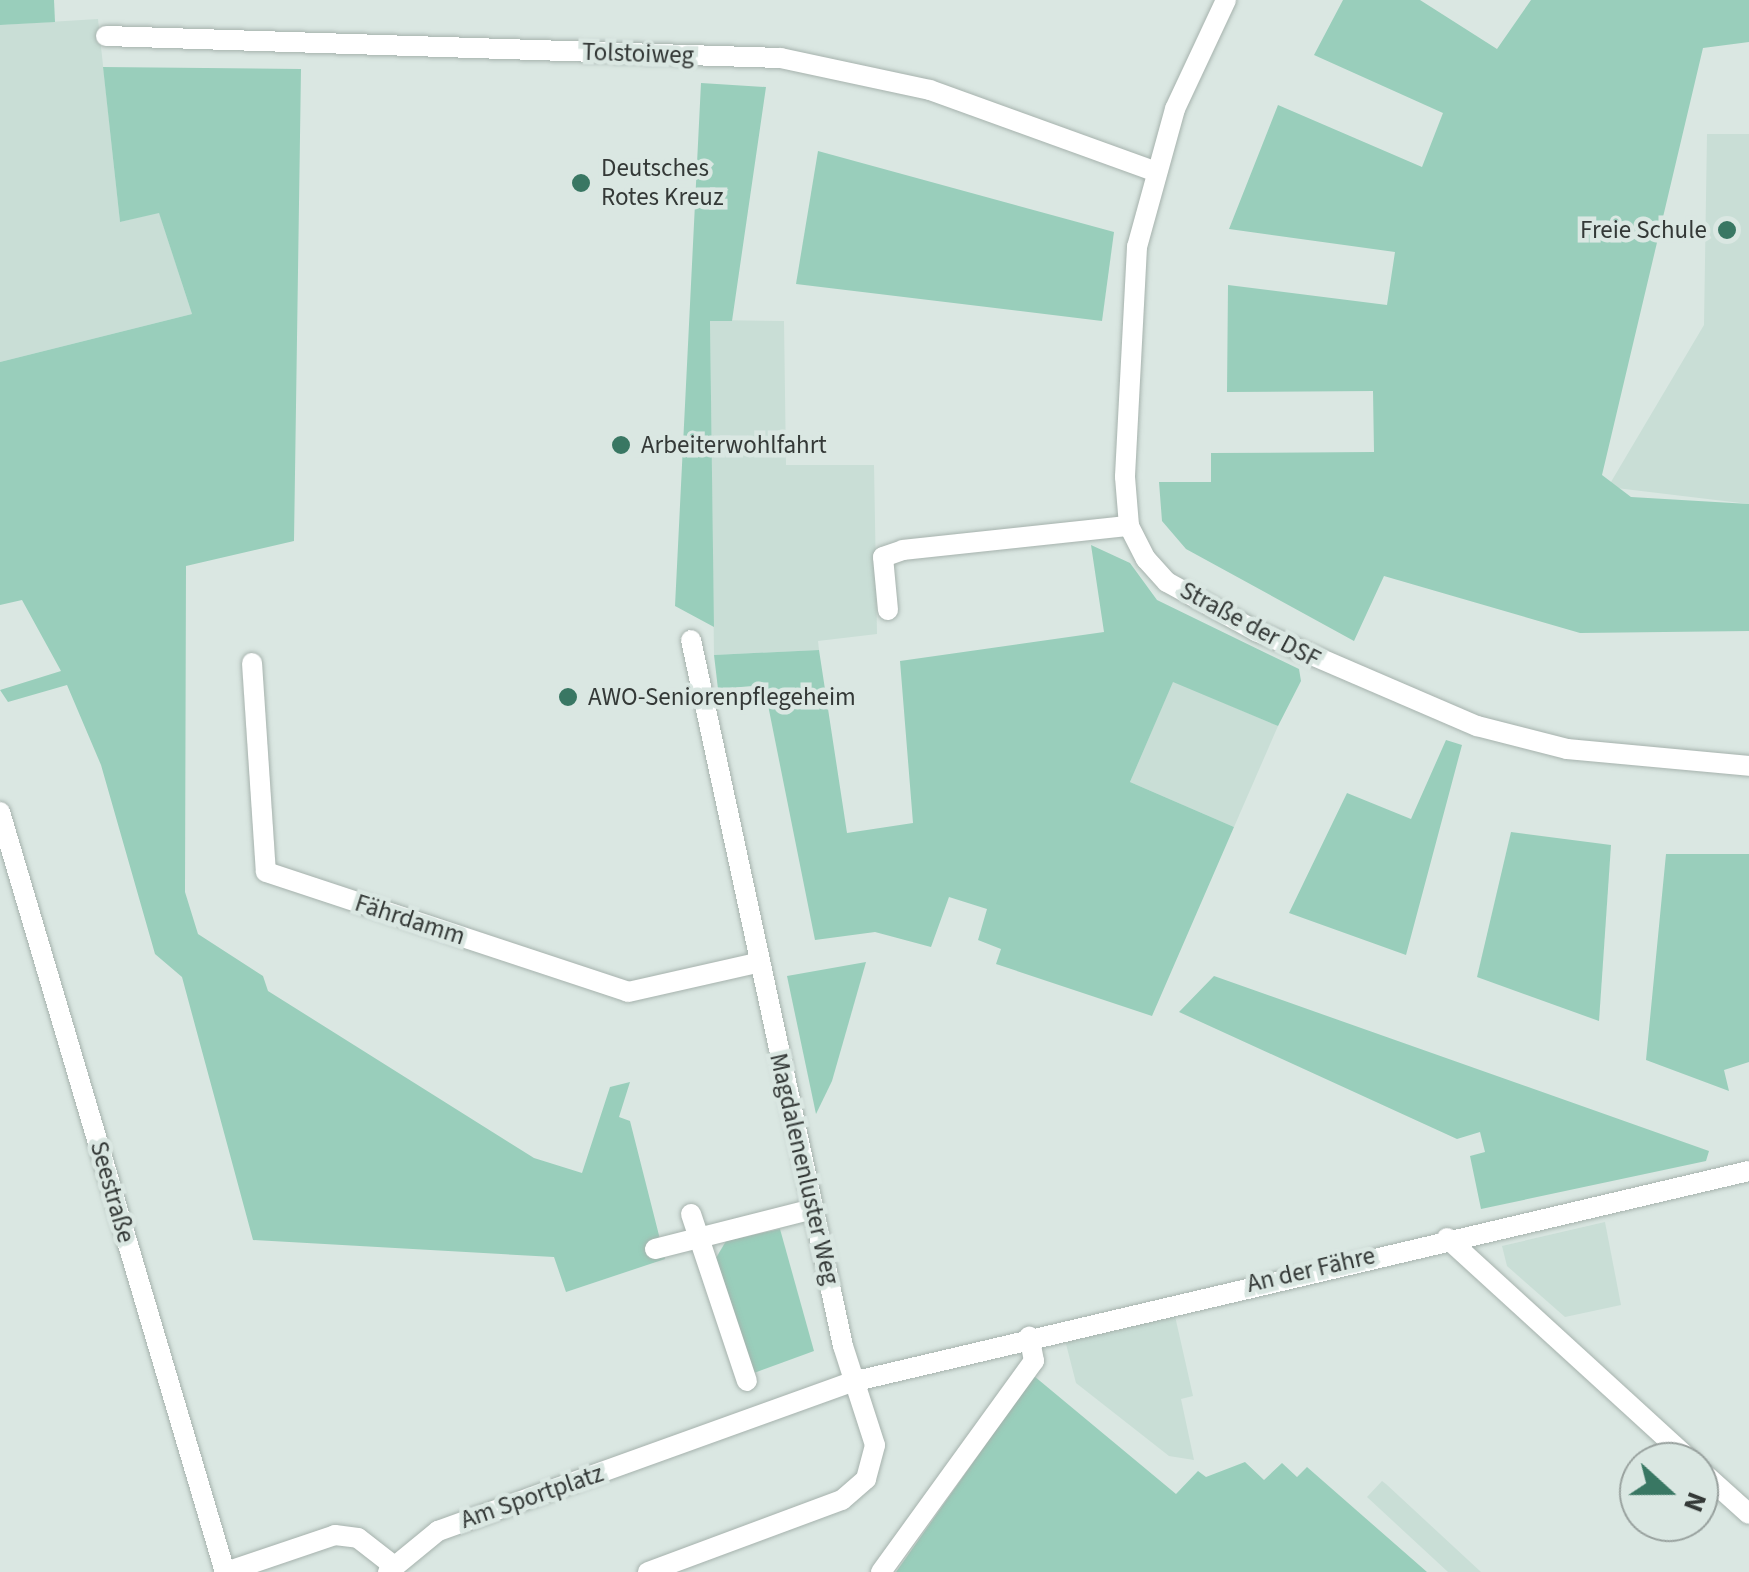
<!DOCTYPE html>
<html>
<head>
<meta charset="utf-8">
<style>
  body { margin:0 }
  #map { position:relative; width:1749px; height:1572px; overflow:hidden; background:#dae7e2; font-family:"Source Sans 3",sans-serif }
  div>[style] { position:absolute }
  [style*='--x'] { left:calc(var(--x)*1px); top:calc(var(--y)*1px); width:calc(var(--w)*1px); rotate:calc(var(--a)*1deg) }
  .built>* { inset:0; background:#c9ded6 }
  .green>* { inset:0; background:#99cebb }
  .roads { filter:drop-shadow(0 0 2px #a6b2ad) drop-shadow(0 0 2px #a6b2ad) }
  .street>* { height:20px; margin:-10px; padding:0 10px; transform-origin:10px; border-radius:10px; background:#fff }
  .dots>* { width:28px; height:28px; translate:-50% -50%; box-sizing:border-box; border:5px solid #dae7e2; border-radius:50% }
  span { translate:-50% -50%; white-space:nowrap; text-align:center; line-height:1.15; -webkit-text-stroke:9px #dae7e2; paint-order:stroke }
  .street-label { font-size:25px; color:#343937 }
  .poi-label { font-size:25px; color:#343937 }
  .left { translate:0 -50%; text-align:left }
  .right { translate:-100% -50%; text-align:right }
  .north { position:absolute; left:1619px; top:1442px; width:100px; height:100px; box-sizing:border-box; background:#dae7e2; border:2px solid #98a19e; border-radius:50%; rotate:111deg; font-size:28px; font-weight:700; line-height:40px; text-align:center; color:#343937 }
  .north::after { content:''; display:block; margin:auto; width:35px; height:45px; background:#397763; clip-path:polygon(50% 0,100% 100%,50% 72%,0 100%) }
</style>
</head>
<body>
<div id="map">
  <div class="built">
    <i style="clip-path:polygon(98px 19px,120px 222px,159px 212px,192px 314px,0 362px,0 25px)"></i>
    <i style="clip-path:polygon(1707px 134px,1749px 134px,1749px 504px,1608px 487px,1704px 325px)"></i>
    <i style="clip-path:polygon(710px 320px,784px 321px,786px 465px,874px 465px,877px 634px,818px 641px,819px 650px,714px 655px)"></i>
    <i style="clip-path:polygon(1173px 681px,1278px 726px,1234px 827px,1130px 782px)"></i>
    <i style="clip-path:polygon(1605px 1222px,1621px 1305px,1565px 1317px,1507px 1266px,1502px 1246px)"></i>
    <i style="clip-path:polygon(1175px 1316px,1193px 1396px,1181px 1399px,1194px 1460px,1169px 1456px,1076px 1383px,1065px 1340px)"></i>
    <i style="clip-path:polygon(1382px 1481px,1386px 1484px,1481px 1572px,1448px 1572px,1367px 1497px)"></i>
  </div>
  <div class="green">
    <i style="clip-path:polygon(0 0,54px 0,55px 22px,0 25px)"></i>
    <i style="clip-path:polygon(1343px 0,1420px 0,1497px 49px,1531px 0,1749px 0,1749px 42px,1703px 48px,1602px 475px,1631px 497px,1749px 504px,1749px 631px,1580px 633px,1384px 576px,1354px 641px,1186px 549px,1162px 521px,1159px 482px,1211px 482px,1211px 453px,1374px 452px,1373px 391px,1227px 392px,1228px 285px,1387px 305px,1395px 252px,1229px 229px,1278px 105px,1422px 167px,1443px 113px,1314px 55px)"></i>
    <i style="clip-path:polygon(103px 67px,301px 69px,294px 541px,186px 566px,185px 892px,198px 934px,263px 976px,268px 991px,534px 1158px,582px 1173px,610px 1087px,630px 1082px,619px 1117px,630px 1121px,665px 1259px,566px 1292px,554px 1257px,253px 1240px,182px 977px,155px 954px,101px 765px,67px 685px,8px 702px,0 690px,61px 671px,22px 600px,0 605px,0 362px,192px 314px,159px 213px,120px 222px)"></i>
    <i style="clip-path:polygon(701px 83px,766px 87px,732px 321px,710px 321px,714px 627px,675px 606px)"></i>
    <i style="clip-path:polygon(818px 151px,1114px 232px,1102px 321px,796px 284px)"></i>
    <i style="clip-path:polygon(1091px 545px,1130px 563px,1157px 600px,1299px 669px,1301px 681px,1278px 726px,1173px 682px,1130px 782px,1234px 827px,1152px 1016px,996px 964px,1001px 949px,978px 940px,987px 909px,949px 897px,931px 947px,875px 932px,815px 940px,764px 685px,718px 689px,714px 655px,819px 650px,847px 833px,913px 823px,900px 661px,1104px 632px)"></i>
    <i style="clip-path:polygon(1446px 740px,1462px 745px,1406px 955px,1289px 913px,1347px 793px,1411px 819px)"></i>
    <i style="clip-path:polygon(1511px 832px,1611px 845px,1599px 1021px,1477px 977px)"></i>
    <i style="clip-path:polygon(1666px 854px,1749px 854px,1749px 1062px,1724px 1070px,1729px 1091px,1646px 1060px)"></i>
    <i style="clip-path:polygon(866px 962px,832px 1081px,816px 1114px,787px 976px)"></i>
    <i style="clip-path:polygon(1214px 976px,1709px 1151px,1706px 1161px,1481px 1209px,1470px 1156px,1485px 1152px,1480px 1132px,1457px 1139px,1179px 1012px)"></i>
    <i style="clip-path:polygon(780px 1229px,814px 1351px,754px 1373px,716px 1258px,726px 1241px)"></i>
    <i style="clip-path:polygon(1034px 1376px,1176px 1494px,1198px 1471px,1206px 1477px,1245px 1462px,1264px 1480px,1282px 1463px,1297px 1477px,1307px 1467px,1427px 1572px,896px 1572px)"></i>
  </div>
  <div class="roads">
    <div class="street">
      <i style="--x:1226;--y:0;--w:120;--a:115.1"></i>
      <i style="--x:1175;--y:109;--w:143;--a:105.4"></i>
      <i style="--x:1137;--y:247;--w:230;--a:93"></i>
      <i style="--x:1125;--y:477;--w:49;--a:85.3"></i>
      <i style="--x:1129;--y:526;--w:37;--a:63"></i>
      <i style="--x:1146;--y:559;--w:31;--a:48"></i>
      <i style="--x:1167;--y:582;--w:102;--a:28.8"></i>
      <i style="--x:1256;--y:631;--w:241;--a:23.3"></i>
      <i style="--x:1477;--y:726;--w:93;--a:14.3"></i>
      <i style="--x:1567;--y:749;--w:183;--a:5.3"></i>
      <i style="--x:106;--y:36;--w:675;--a:1.87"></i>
      <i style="--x:781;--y:58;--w:152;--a:12.1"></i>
      <i style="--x:930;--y:90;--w:238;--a:19.9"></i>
      <i style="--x:888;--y:610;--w:53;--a:-95.4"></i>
      <i style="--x:883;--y:557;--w:21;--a:-19"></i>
      <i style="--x:903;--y:550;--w:227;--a:-6.1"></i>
      <i style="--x:252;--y:663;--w:209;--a:86.2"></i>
      <i style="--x:266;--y:872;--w:381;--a:18.3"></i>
      <i style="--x:628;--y:992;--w:132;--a:-12.7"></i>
      <i style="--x:0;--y:812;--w:793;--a:73.51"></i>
      <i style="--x:691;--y:1214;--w:176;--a:71.5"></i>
      <i style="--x:1447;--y:1238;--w:332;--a:42.4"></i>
      <i style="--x:655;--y:1249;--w:163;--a:-14.2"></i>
      <i style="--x:1699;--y:1469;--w:67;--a:42"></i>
      <i style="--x:226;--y:1572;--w:115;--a:-18.7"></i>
      <i style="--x:335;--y:1535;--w:23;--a:7"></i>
      <i style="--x:358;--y:1538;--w:46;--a:37.9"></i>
      <i style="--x:388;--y:1572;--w:65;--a:-39.4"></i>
      <i style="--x:438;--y:1531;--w:440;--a:-19.8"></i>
      <i style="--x:852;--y:1382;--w:921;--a:-13.24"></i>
      <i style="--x:648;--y:1572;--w:207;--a:-20.4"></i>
      <i style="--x:842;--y:1500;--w:32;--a:-41"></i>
      <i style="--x:866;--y:1479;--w:35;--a:-75"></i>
      <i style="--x:875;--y:1445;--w:104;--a:-107.9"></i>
      <i style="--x:843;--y:1346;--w:722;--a:-102.15"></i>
      <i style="--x:881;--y:1572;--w:261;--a:-54.1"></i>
      <i style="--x:1034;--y:1361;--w:25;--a:-101"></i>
    </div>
  </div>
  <div class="dots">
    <i style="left:581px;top:183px;background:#397763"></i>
    <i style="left:1727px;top:230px;background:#397763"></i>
    <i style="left:621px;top:445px;background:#397763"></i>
    <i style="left:568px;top:697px;background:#397763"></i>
  </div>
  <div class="street-label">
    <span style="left:638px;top:54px;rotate:2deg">Tolstoiweg</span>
    <span style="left:1250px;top:625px;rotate:28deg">Straße der DSF</span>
    <span style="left:410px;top:920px;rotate:18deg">Fährdamm</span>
    <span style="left:804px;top:1169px;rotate:77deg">Magdalenenluster Weg</span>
    <span style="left:112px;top:1192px;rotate:74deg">Seestraße</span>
    <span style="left:1311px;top:1270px;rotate:-13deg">An der Fähre</span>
    <span style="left:532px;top:1497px;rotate:-19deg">Am Sportplatz</span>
  </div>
  <div class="poi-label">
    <span class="left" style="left:601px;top:183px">Deutsches<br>Rotes Kreuz</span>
    <span class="right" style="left:1707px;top:230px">Freie Schule</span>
    <span class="left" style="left:641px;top:445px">Arbeiterwohlfahrt</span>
    <span class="left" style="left:588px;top:697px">AWO-Seniorenpflegeheim</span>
  </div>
  <div class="north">N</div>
</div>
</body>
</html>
